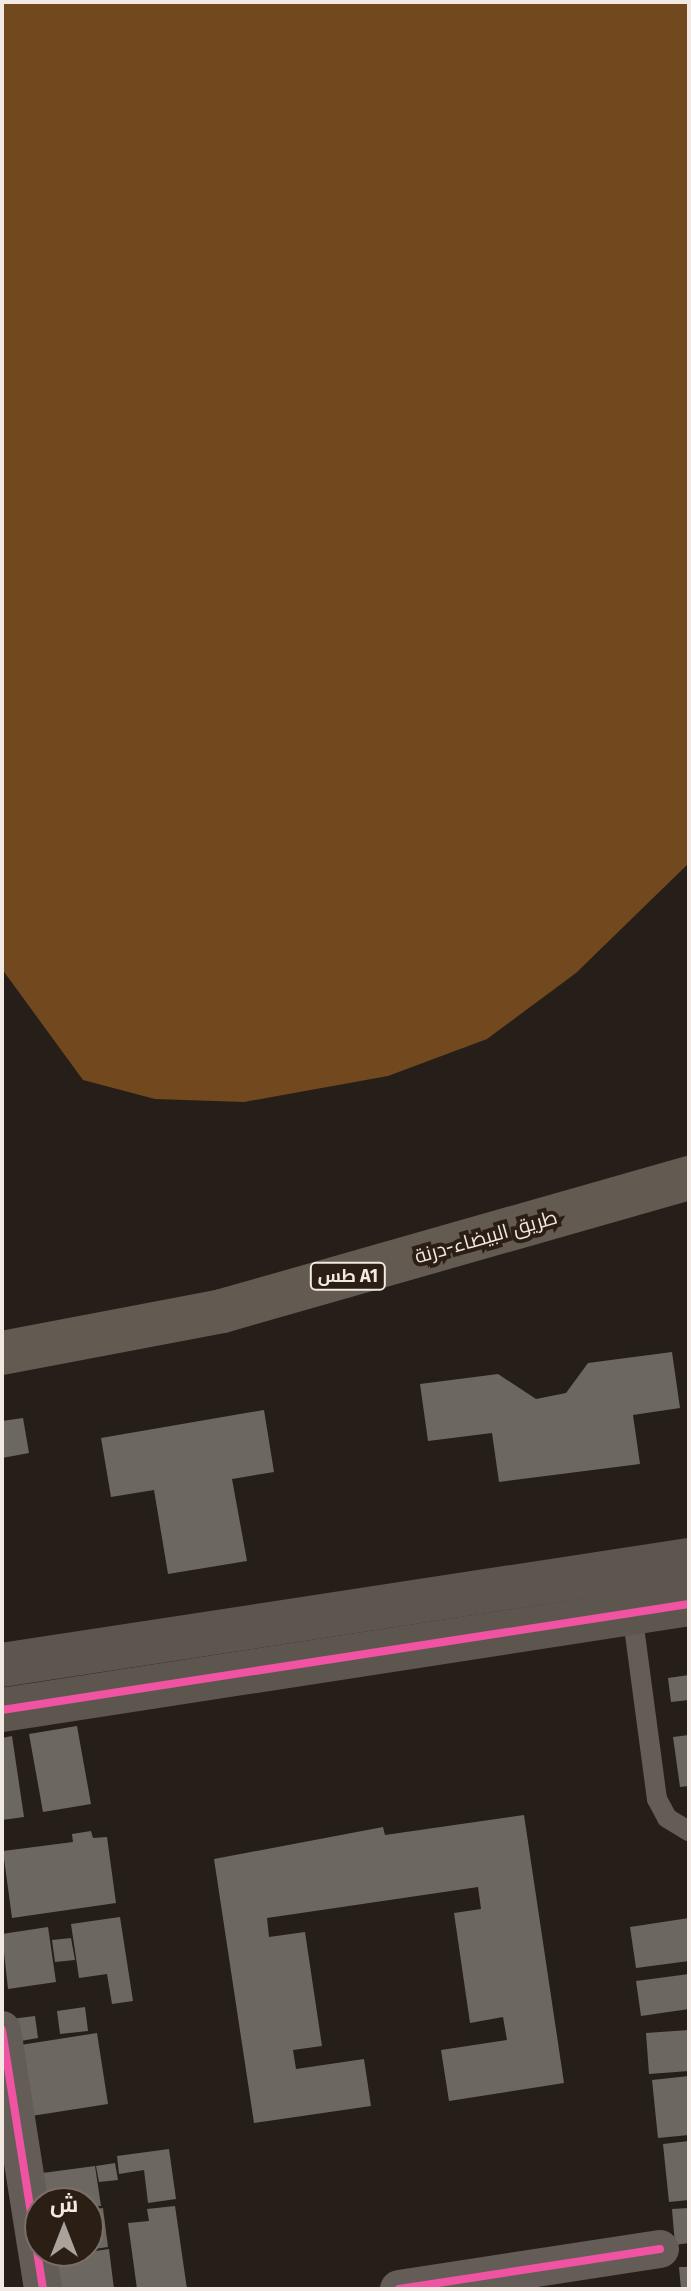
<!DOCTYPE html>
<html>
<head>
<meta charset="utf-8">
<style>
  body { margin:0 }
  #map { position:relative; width:691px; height:2291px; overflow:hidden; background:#261f19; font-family:"Fira Sans",Cairo,sans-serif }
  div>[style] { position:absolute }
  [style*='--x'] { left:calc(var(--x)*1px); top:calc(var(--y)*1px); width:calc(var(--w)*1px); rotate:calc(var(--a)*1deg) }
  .water>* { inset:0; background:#72481f }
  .building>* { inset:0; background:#6d6762 }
  .lane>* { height:20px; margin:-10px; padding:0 10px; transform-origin:10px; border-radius:10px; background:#645d57 }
  .street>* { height:38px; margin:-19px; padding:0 19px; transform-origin:19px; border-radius:19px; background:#645d57 }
  .secondary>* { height:44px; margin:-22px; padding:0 22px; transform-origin:22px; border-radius:22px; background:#5d564f }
  .highway>* { height:44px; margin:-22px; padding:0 22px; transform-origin:22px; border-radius:22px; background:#635a51 }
  .cycleway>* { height:8px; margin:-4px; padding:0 4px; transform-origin:4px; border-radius:4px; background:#f153a3 }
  span { translate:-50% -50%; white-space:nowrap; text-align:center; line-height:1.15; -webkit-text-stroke:8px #2b1e14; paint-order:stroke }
  .shield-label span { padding:2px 6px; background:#2b1e14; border:2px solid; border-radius:6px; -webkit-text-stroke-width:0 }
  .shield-label { font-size:18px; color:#f2e9e2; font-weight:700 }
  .street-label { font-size:20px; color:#f2e9e2 }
  .frame { position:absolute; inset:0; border:4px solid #f2e9e2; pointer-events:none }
  .north { position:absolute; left:24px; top:2187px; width:80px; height:80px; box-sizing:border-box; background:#2b1e14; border:2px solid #7b6f66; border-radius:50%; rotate:0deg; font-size:22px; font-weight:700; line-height:32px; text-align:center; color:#f2e9e2 }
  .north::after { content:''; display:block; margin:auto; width:28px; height:36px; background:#aba29c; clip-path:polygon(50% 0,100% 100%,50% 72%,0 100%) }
</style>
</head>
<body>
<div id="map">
  <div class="water">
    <i style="clip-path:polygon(2px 2px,689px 2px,689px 863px,576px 973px,487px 1039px,388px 1076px,244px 1102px,155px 1099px,83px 1080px,2px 969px)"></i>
  </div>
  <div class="building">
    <i style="clip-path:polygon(672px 1352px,680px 1408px,633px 1415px,640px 1464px,499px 1482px,492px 1433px,428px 1441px,420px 1384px,498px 1374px,536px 1399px,566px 1393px,588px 1363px)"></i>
    <i style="clip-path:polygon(264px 1410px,274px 1472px,232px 1479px,247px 1561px,168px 1574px,154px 1490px,111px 1497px,101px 1438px)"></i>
    <i style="clip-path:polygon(23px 1418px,29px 1453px,2px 1458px,2px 1421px)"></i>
    <i style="clip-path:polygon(689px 1675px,689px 1700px,671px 1702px,668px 1678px)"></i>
    <i style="clip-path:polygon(77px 1726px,91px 1804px,43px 1812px,29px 1734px)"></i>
    <i style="clip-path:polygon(689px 1735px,689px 1786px,680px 1787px,673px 1737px)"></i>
    <i style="clip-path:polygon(12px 1736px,24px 1817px,2px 1820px,2px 1738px)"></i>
    <i style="clip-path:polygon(524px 1815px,564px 2083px,449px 2101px,441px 2050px,507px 2040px,503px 2017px,470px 2023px,454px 1913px,481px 1909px,478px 1887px,267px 1918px,269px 1937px,305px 1932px,322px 2046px,293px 2050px,296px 2069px,364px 2059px,371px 2106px,254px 2123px,214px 1859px,383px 1827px,385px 1835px)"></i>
    <i style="clip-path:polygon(91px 1831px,93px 1838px,107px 1837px,116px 1903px,12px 1918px,3px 1851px,73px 1842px,72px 1834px)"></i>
    <i style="clip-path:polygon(120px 1917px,133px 2001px,112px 2004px,107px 1974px,79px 1978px,71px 1924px)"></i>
    <i style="clip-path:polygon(689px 1918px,689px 1961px,636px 1968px,630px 1927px)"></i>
    <i style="clip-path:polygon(48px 1927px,56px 1982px,8px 1989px,2px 1934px)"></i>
    <i style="clip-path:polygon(71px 1938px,75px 1960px,55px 1962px,52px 1940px)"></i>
    <i style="clip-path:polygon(689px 1974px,689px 2009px,641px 2016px,636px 1981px)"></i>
    <i style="clip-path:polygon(85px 2007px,88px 2031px,60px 2034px,57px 2011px)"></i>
    <i style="clip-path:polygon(35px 2016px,38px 2038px,15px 2042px,11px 2019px)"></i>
    <i style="clip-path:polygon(689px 2030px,689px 2071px,649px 2074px,646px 2033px)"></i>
    <i style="clip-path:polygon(97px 2033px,108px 2104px,25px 2117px,14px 2046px)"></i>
    <i style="clip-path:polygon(689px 2076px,689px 2135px,658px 2138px,652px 2080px)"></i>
    <i style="clip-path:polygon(689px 2141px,689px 2200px,669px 2202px,663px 2144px)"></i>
    <i style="clip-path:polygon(169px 2149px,176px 2199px,148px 2203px,144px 2170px,119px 2174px,117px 2156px)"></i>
    <i style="clip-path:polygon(115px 2163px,118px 2180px,99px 2182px,96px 2166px)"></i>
    <i style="clip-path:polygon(95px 2166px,101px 2206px,40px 2203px,35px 2174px)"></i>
    <i style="clip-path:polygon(175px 2206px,187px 2289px,137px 2289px,128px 2223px,149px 2221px,147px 2209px)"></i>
    <i style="clip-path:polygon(103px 2208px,108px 2247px,88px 2250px,88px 2210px)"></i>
    <i style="clip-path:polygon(689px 2208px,689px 2243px,675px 2245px,672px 2209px)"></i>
    <i style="clip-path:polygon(109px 2249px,114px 2289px,52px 2289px,48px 2258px)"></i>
    <i style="clip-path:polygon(679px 2267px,689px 2267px,689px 2289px,681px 2289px)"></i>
  </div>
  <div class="lane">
    <i style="--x:632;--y:1612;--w:189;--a:82.4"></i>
    <i style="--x:657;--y:1799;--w:21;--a:62"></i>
    <i style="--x:667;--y:1818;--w:26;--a:31"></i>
  </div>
  <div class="street">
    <i style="--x:2;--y:2030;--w:262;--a:81"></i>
    <i style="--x:399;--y:2289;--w:264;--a:-8.7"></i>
  </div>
  <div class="secondary">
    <i style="--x:2;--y:1665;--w:695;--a:-8.69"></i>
    <i style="--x:2;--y:1710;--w:695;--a:-8.77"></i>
  </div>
  <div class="highway">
    <i style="--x:2;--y:1353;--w:224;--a:-10.8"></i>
    <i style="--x:222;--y:1311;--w:486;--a:-15.9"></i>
  </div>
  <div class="cycleway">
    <i style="--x:2;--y:1710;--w:695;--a:-8.77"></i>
    <i style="--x:2;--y:2030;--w:262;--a:81"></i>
    <i style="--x:399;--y:2289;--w:264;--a:-8.7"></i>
  </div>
  <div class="shield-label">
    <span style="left:348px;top:1276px">طس A1</span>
  </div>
  <div class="street-label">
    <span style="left:486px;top:1237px;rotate:-16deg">طريق البيضاء-درنة</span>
  </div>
  <div class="frame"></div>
  <div class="north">ش</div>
</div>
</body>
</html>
